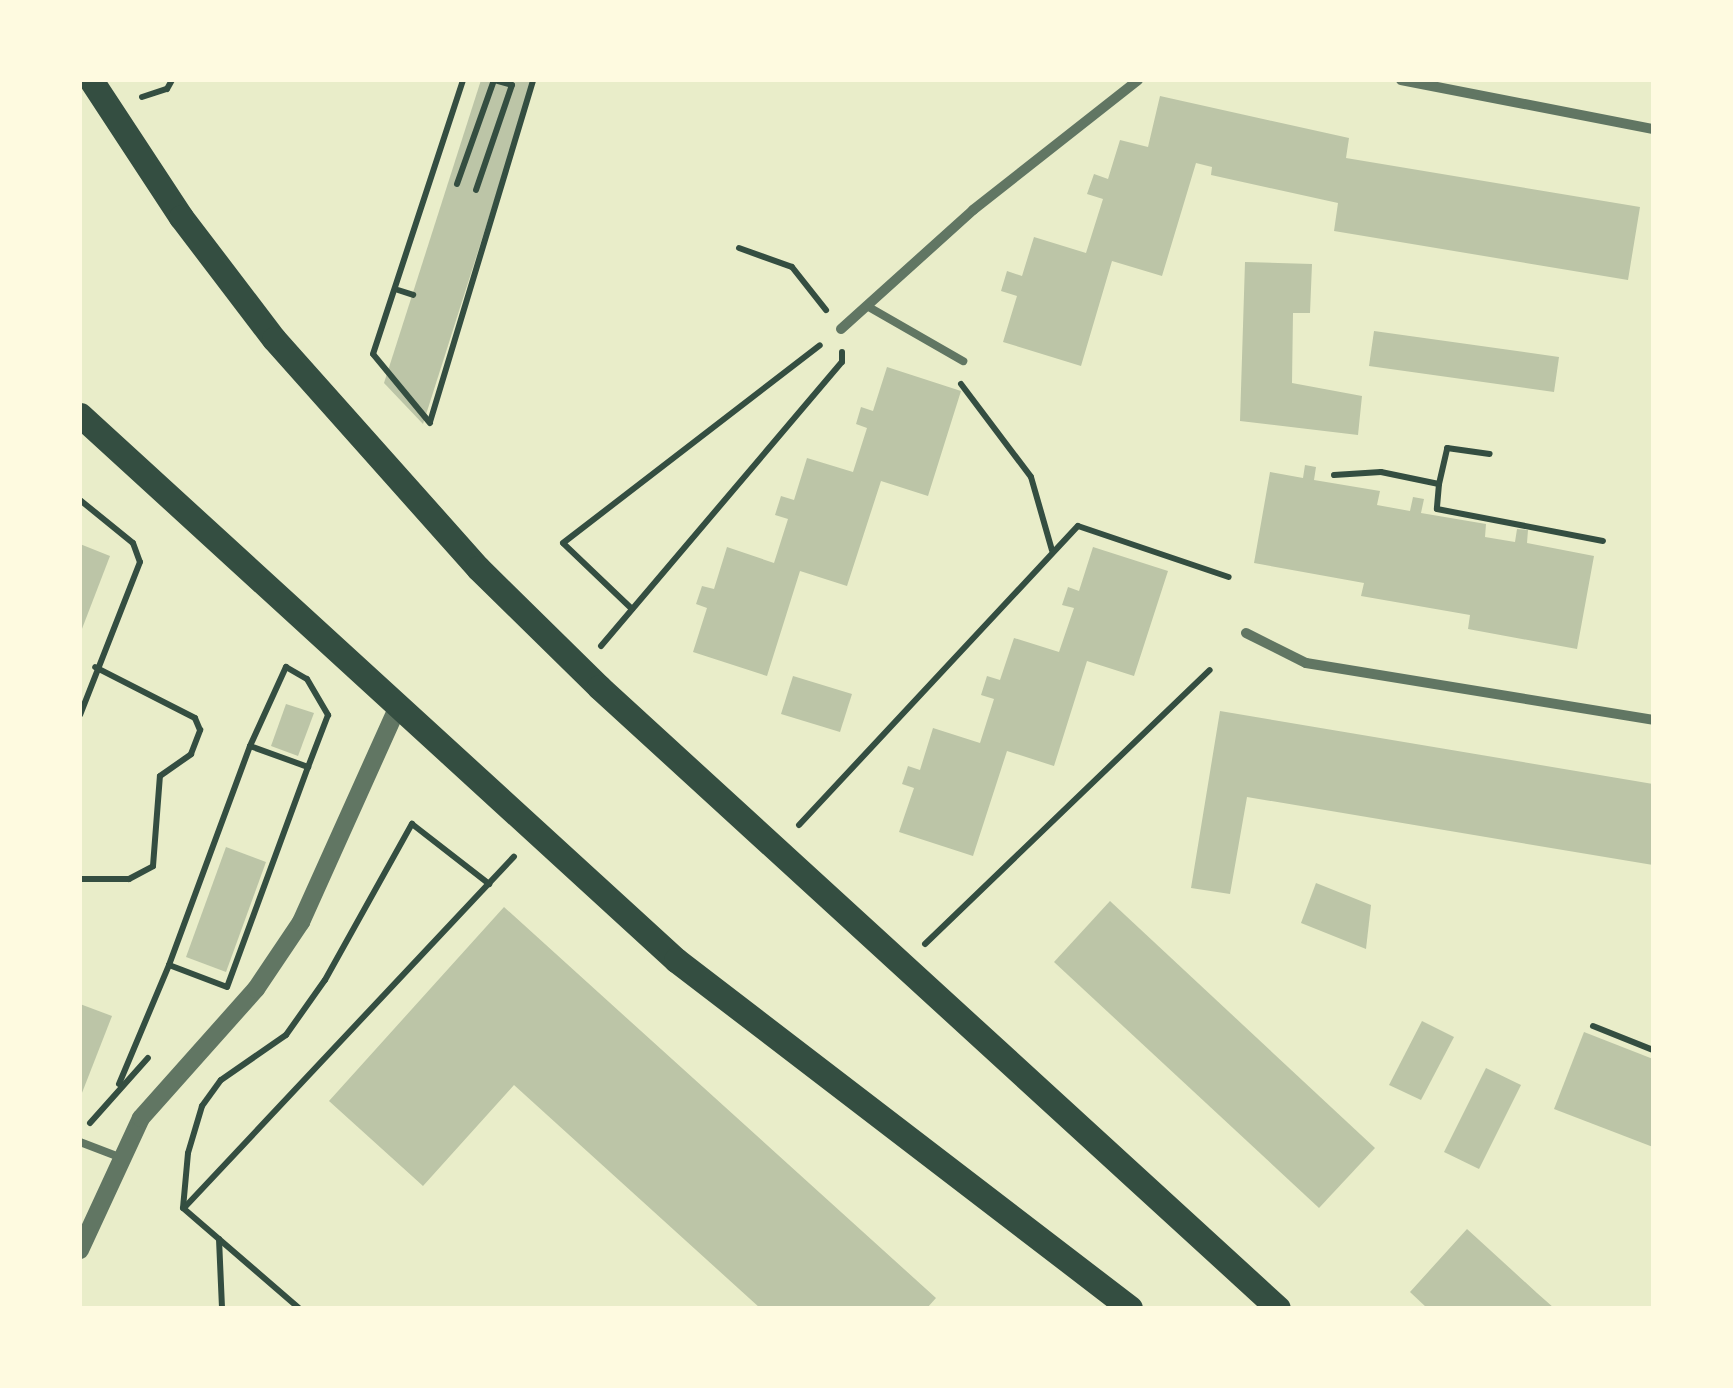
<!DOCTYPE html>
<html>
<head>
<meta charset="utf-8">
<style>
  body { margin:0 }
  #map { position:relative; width:1733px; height:1388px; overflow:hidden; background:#e9edc9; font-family:"Sofia Sans Condensed",sans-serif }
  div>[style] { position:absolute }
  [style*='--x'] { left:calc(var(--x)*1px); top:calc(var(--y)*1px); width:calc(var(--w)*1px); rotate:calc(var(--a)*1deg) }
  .building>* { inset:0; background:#bcc5a7 }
  .path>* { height:6px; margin:-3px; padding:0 3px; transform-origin:3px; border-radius:3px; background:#344e41 }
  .service>* { height:8px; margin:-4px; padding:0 4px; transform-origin:4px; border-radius:4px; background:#617663 }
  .minor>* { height:10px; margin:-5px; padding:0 5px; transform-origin:5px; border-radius:5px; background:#617663 }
  .tertiary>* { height:18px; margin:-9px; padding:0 9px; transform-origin:9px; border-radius:9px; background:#617663 }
  .primary>* { height:25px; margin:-12.5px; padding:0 12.5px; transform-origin:12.5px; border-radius:12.5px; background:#344e41 }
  span { translate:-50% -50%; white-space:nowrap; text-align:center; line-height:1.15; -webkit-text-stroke:8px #fefae0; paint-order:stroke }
  .frame { position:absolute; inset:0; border:82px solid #fefae0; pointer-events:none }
</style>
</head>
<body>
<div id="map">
  <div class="building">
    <i style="clip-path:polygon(481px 80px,532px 82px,423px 424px,384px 383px)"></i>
    <i style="clip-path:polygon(1160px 96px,1349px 138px,1346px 158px,1640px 207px,1628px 280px,1334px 231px,1338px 203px,1211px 175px,1212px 167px,1196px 163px,1162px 276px,1112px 261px,1081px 366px,1003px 342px,1017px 296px,1001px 291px,1007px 271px,1022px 276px,1034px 237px,1086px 253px,1103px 199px,1087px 194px,1094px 174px,1108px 179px,1120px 140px,1148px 147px)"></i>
    <i style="clip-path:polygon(1245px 262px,1312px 264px,1310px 313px,1293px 313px,1292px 383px,1362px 396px,1358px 435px,1240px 421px)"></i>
    <i style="clip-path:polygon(1374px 331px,1559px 357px,1554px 392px,1369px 366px)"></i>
    <i style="clip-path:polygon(887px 367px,961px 391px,928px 496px,881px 481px,847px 586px,800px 571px,767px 676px,693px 652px,707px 608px,696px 604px,702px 586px,714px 589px,727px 547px,774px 563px,788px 519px,775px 515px,781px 496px,794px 500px,807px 458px,853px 472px,867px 428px,856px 424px,861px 407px,873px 411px)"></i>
    <i style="clip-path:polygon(1305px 465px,1316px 467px,1314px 480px,1380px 491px,1377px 505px,1410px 511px,1413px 497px,1424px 499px,1421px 513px,1486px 524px,1485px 537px,1515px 542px,1517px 529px,1528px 530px,1527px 543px,1594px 556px,1577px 649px,1468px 629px,1470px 615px,1361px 596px,1364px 583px,1254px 563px,1270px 472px,1303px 478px)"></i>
    <i style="clip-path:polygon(80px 544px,110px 556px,80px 634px)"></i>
    <i style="clip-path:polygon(1093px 547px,1168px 571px,1134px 676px,1087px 661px,1054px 766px,1007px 751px,973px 856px,899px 832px,914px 788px,902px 784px,908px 766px,920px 770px,933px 728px,980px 743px,994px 699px,981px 695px,987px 676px,1000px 680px,1014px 638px,1059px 652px,1074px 608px,1062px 605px,1068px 587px,1079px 591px)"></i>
    <i style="clip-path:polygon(793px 676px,852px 694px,840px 732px,781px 714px)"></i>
    <i style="clip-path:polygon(286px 704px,314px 713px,298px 756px,271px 746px)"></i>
    <i style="clip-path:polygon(1220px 711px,1653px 784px,1653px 865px,1247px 797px,1230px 894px,1191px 888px)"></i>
    <i style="clip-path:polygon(226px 847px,266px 862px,226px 972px,186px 957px)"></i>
    <i style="clip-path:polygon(1316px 883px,1371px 905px,1366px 949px,1301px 923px)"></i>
    <i style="clip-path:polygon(1110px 901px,1375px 1148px,1319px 1208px,1054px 962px)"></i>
    <i style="clip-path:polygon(504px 907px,936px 1298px,927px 1308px,760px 1308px,514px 1085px,423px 1186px,329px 1101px)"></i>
    <i style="clip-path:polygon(80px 1004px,112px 1016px,80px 1098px)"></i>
    <i style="clip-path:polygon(1422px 1021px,1454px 1037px,1421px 1100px,1389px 1085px)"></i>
    <i style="clip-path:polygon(1584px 1032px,1653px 1059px,1653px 1147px,1554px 1109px)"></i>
    <i style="clip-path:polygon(1486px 1068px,1521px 1085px,1479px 1169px,1444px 1152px)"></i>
    <i style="clip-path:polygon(1467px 1229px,1537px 1293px,1554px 1308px,1427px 1308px,1410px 1292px)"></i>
  </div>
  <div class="path">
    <i style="--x:142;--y:97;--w:26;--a:-18"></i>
    <i style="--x:167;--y:89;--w:10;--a:-61"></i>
    <i style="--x:457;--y:184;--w:110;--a:-70.4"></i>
    <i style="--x:476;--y:190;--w:111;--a:-71.1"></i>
    <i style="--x:512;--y:85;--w:19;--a:-164"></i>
    <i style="--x:739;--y:248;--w:56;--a:19.7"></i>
    <i style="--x:792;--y:267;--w:55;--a:51.7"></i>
    <i style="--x:398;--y:290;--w:16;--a:18"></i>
    <i style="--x:961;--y:384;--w:116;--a:53"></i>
    <i style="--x:1031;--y:477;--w:76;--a:74"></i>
    <i style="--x:430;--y:422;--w:357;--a:-73.2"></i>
    <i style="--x:430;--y:423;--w:89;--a:-129.6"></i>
    <i style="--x:373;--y:354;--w:288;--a:-71.8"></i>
    <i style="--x:1334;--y:475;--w:47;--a:-3.7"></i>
    <i style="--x:1381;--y:472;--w:59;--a:11.7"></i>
    <i style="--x:1439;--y:484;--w:25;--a:95"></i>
    <i style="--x:1437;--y:509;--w:169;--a:10.9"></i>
    <i style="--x:1439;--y:484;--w:37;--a:-77"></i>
    <i style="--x:1447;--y:448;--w:43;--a:7.9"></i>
    <i style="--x:80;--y:500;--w:68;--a:39.1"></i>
    <i style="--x:133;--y:543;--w:20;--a:70"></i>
    <i style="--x:140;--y:562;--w:164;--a:111.4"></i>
    <i style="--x:632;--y:609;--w:95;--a:-136.3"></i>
    <i style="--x:563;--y:543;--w:324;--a:-37.6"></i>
    <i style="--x:601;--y:646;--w:372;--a:-49.7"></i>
    <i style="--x:842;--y:362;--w:10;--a:-90"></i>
    <i style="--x:250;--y:746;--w:62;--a:19.9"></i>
    <i style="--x:308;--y:767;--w:234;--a:110.2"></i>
    <i style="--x:227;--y:987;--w:62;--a:-159.2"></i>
    <i style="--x:169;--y:965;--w:233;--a:-69.7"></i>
    <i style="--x:250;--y:746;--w:87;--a:-65.5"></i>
    <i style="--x:286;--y:667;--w:24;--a:30"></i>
    <i style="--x:307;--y:679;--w:42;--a:59.7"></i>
    <i style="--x:328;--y:715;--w:56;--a:111"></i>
    <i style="--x:799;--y:825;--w:409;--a:-47"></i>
    <i style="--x:1078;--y:526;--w:159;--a:18.7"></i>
    <i style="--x:80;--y:879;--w:49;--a:0"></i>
    <i style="--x:129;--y:879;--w:27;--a:-28"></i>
    <i style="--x:153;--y:866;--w:90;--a:-85.6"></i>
    <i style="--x:160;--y:776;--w:38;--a:-35"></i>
    <i style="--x:191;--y:754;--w:26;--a:-69"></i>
    <i style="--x:200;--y:730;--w:13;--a:-113"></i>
    <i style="--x:195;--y:718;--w:112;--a:-153"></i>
    <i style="--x:925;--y:944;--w:395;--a:-43.9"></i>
    <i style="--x:1593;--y:1026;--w:65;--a:21.8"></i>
    <i style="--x:119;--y:1084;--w:129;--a:-67.2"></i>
    <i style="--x:90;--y:1123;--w:87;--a:-48.3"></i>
    <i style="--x:183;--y:1208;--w:55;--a:-84.8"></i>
    <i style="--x:188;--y:1153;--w:49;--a:-73.4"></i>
    <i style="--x:202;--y:1106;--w:32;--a:-54"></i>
    <i style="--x:221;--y:1080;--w:79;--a:-34.7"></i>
    <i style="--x:286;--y:1035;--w:67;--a:-54.7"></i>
    <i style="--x:325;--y:980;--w:179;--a:-60.9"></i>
    <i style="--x:412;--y:824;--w:98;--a:37.9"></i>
    <i style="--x:183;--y:1208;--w:153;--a:40.8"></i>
    <i style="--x:184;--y:1208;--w:482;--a:-46.8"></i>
    <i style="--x:219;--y:1239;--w:69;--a:87.5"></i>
  </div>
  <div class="service">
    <i style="--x:867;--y:306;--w:111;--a:29.8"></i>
    <i style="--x:80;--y:1142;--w:42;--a:21"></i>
  </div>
  <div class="minor">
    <i style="--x:1401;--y:80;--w:257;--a:11"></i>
    <i style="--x:841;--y:329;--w:178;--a:-42"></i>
    <i style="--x:973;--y:210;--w:210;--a:-38.2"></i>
    <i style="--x:1246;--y:633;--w:67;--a:26.6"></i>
    <i style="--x:1306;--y:663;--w:352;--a:9.3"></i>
  </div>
  <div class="tertiary">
    <i style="--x:80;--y:1250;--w:145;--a:-65.2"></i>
    <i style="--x:141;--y:1118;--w:173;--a:-48.3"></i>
    <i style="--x:256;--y:989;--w:81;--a:-56.1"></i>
    <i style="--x:301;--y:922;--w:237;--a:-65.8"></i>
  </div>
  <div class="primary">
    <i style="--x:91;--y:80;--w:164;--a:56.7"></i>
    <i style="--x:181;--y:217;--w:153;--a:52.7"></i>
    <i style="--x:274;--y:339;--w:307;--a:48.3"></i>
    <i style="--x:478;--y:568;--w:170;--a:44.5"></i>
    <i style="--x:599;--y:687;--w:920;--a:42.45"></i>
    <i style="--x:80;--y:415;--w:808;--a:42.44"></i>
    <i style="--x:676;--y:960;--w:572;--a:37.47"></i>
  </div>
  <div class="frame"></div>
</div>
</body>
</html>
